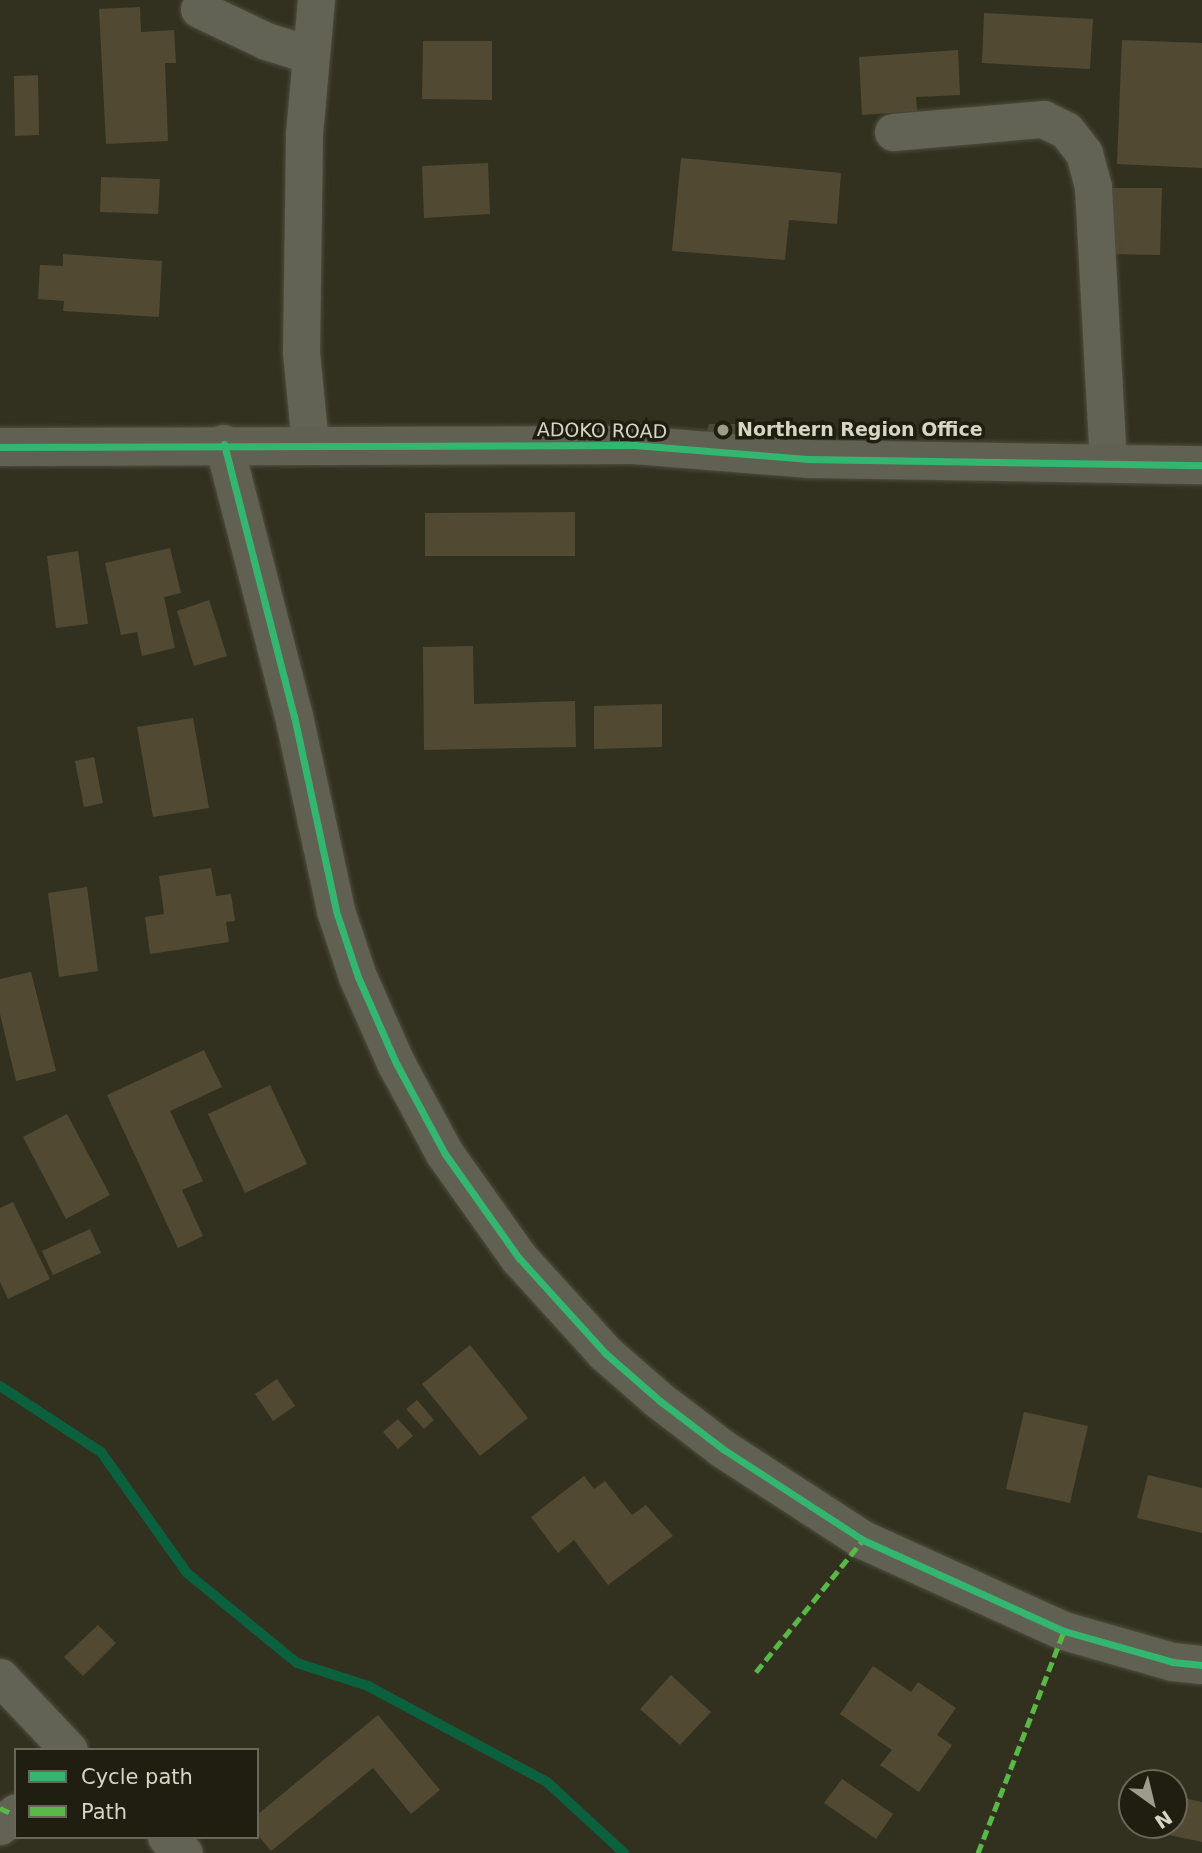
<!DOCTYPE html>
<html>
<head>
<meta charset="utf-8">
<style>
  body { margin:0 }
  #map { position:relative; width:1202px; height:1853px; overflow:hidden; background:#32311f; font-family:"DejaVu Sans",sans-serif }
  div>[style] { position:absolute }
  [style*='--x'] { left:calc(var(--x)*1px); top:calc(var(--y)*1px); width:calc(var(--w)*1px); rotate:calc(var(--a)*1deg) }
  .stream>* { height:10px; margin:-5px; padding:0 5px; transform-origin:5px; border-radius:5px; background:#0b613d }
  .building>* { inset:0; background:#524933 }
  .roads { filter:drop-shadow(0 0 2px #4e4d3e) drop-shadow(0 0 2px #4e4d3e) }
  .street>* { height:37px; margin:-18.5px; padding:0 18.5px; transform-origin:18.5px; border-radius:18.5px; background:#626255 }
  .secondary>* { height:38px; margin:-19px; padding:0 19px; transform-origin:19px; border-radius:19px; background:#616153 }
  .quiet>* { height:5px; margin-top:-2.5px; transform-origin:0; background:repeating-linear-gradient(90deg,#58b947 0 10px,transparent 0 15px) }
  .cycleway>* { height:7px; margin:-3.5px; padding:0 3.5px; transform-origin:3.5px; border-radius:3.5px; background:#33b770 }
  .dots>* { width:19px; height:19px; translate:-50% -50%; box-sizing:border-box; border:4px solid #1f1e10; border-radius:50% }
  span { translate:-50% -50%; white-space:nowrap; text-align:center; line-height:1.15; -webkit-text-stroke:7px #1f1e10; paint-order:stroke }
  .poi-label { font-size:19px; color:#d7d6c4; font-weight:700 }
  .left { translate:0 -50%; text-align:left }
  .street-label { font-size:19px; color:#d7d6c4 }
  .legend { position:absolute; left:14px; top:1748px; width:245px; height:91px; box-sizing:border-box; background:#1f1e10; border:2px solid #696858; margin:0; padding:9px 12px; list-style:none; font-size:21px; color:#d7d6c4 }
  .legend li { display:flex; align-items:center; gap:14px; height:35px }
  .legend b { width:35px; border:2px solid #696858 }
  .north { position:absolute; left:1118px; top:1769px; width:70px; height:70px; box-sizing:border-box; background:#1f1e10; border:2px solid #696858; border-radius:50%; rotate:146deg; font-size:19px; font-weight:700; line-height:28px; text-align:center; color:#d7d6c4 }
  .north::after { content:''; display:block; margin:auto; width:24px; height:32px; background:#9d9c8a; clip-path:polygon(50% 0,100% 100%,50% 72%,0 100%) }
</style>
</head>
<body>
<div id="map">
  <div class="stream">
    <i style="--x:0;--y:1386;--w:121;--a:33.2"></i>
    <i style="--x:101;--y:1452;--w:148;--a:54.6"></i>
    <i style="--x:187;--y:1573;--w:142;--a:39.3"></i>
    <i style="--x:297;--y:1663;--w:75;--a:17.9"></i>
    <i style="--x:368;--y:1686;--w:203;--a:28.2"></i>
    <i style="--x:547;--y:1782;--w:105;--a:42.7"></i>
  </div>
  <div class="building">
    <i style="clip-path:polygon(140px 7px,141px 32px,174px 30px,176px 63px,165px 63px,168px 141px,106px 144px,99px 9px)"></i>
    <i style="clip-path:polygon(984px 13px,1093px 19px,1090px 69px,982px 63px)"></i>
    <i style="clip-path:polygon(1122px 40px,1202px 43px,1202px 168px,1117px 164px)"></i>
    <i style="clip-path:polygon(423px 41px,492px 41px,492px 100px,422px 99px)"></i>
    <i style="clip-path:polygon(958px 50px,960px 95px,916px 97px,917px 111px,862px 115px,859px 57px)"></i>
    <i style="clip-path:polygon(38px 75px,39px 135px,15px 136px,14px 76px)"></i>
    <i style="clip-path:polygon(681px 158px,841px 173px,837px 224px,789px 220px,785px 260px,672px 251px)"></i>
    <i style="clip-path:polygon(488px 163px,490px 214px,424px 218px,422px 166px)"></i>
    <i style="clip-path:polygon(101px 177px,160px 179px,158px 214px,100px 212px)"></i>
    <i style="clip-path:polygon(1111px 188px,1162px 188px,1160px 255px,1109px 254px)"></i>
    <i style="clip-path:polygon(63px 254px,162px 261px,159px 317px,63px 311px,64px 301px,38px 299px,40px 265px,63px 266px)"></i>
    <i style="clip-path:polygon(709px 424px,738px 424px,737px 436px,706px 435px)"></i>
    <i style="clip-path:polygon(575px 512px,575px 556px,425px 556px,425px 513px)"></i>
    <i style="clip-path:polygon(170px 548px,181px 593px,164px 597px,175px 648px,142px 656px,137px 632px,121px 635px,105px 563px)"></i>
    <i style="clip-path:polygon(78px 551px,88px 624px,56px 628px,47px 556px)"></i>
    <i style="clip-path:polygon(209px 600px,227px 656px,194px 666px,177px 611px)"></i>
    <i style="clip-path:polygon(473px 646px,474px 704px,575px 701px,576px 747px,424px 750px,423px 647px)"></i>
    <i style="clip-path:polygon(662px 704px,662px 747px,594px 749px,594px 706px)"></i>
    <i style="clip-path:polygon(193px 718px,209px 808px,153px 817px,137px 727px)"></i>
    <i style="clip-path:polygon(94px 757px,103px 803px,84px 807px,75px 761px)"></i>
    <i style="clip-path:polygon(211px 868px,216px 896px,231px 894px,235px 921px,226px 922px,229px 942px,150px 954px,145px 917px,164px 914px,159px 876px)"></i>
    <i style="clip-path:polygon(87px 887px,98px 971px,59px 977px,48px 893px)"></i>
    <i style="clip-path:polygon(31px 972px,56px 1071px,16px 1081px,0 1014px,0 979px)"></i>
    <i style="clip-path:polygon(204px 1050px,222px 1087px,170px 1111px,203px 1181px,182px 1190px,203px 1236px,178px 1248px,107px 1095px)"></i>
    <i style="clip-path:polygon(270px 1085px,307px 1164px,245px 1193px,208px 1114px)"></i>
    <i style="clip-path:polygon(67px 1114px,110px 1195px,66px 1219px,23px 1137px)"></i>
    <i style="clip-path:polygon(13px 1202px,50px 1279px,8px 1299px,0 1282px,0 1208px)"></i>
    <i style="clip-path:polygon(90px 1229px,101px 1253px,53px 1275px,42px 1251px)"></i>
    <i style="clip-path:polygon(470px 1345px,528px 1418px,480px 1456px,422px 1384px)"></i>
    <i style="clip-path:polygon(277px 1379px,295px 1406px,273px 1421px,255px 1394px)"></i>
    <i style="clip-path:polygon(417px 1400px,434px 1420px,424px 1429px,406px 1409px)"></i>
    <i style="clip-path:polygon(1024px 1412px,1088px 1426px,1070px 1503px,1006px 1489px)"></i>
    <i style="clip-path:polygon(398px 1419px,413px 1436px,398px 1449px,383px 1432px)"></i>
    <i style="clip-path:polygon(1148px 1475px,1202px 1488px,1202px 1533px,1137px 1518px)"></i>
    <i style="clip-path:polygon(584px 1476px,594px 1489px,605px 1481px,632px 1515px,646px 1505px,673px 1536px,608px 1585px,574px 1540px,558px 1553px,531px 1517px)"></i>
    <i style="clip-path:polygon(98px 1625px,116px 1643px,83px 1676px,64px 1657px)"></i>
    <i style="clip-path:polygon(873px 1666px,911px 1692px,918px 1682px,956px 1708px,937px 1735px,952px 1745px,919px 1792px,880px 1765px,892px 1750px,840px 1714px)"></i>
    <i style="clip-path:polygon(671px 1675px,711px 1712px,680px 1745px,640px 1709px)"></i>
    <i style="clip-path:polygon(378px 1715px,440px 1790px,411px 1814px,373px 1768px,271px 1851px,257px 1834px,257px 1815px)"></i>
    <i style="clip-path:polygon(842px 1779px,893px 1814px,876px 1839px,824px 1803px)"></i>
    <i style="clip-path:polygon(1174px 1796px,1202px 1802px,1202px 1842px,1146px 1830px,1147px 1825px,1174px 1825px)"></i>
  </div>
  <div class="roads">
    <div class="street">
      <i style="--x:199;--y:9;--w:74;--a:25.5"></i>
      <i style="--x:266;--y:41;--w:47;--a:17.3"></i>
      <i style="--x:893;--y:132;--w:151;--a:-5"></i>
      <i style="--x:1043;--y:119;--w:25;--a:26"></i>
      <i style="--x:1066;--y:130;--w:29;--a:52"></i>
      <i style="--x:1084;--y:153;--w:35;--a:75"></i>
      <i style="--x:1093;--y:187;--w:276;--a:86.9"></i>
      <i style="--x:310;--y:444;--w:92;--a:-95.6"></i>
      <i style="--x:301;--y:352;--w:218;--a:-89.2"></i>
      <i style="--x:304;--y:134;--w:135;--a:-84.9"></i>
      <i style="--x:0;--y:1677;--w:100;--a:46.6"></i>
      <i style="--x:0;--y:1826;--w:21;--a:-41"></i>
      <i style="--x:166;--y:1837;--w:24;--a:42"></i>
    </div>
    <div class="secondary">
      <i style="--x:224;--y:444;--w:281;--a:75.6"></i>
      <i style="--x:294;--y:716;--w:199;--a:77.8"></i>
      <i style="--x:336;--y:911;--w:70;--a:71.6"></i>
      <i style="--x:358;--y:977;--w:94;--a:66.2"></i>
      <i style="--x:396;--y:1063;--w:103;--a:61.7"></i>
      <i style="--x:445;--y:1154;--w:128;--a:54.6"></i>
      <i style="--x:519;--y:1258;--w:128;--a:47.8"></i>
      <i style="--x:605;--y:1353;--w:73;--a:41.1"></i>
      <i style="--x:660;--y:1401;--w:79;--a:37.3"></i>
      <i style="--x:723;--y:1449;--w:167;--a:33"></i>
      <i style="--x:863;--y:1540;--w:221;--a:24.4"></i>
      <i style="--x:1064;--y:1631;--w:113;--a:15.9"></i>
      <i style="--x:1173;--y:1662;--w:29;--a:6"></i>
      <i style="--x:0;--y:447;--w:634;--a:-0.18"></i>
      <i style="--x:634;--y:445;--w:176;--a:4.6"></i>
      <i style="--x:809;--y:459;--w:393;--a:0.9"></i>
    </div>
  </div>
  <div class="quiet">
    <i style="--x:756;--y:1672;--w:170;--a:-51"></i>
    <i style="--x:0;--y:1808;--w:14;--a:25"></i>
    <i style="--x:978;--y:1853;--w:238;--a:-68.8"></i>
  </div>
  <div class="cycleway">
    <i style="--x:224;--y:444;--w:281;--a:75.6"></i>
    <i style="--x:294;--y:716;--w:199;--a:77.8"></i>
    <i style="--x:336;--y:911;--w:70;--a:71.6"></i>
    <i style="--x:358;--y:977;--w:94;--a:66.2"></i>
    <i style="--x:396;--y:1063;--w:103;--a:61.7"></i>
    <i style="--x:445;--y:1154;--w:128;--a:54.6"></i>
    <i style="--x:519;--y:1258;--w:128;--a:47.8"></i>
    <i style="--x:605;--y:1353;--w:73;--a:41.1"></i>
    <i style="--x:660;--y:1401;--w:79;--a:37.3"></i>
    <i style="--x:723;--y:1449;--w:167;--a:33"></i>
    <i style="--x:863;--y:1540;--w:221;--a:24.4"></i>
    <i style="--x:1064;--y:1631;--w:113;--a:15.9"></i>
    <i style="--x:1173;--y:1662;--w:29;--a:6"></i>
    <i style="--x:0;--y:447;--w:634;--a:-0.18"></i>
    <i style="--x:634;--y:445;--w:176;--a:4.6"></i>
    <i style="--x:809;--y:459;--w:393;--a:0.9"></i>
  </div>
  <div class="dots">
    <i style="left:723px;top:430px;background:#9d9c8a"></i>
  </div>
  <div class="poi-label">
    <span class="left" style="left:737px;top:430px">Northern Region Office</span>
  </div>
  <div class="street-label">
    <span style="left:602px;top:431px;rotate:1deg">ADOKO ROAD</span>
  </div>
  <ul class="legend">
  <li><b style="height:9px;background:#33b770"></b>Cycle path</li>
  <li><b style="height:9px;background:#58b947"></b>Path</li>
  </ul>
  <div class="north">N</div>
</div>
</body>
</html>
